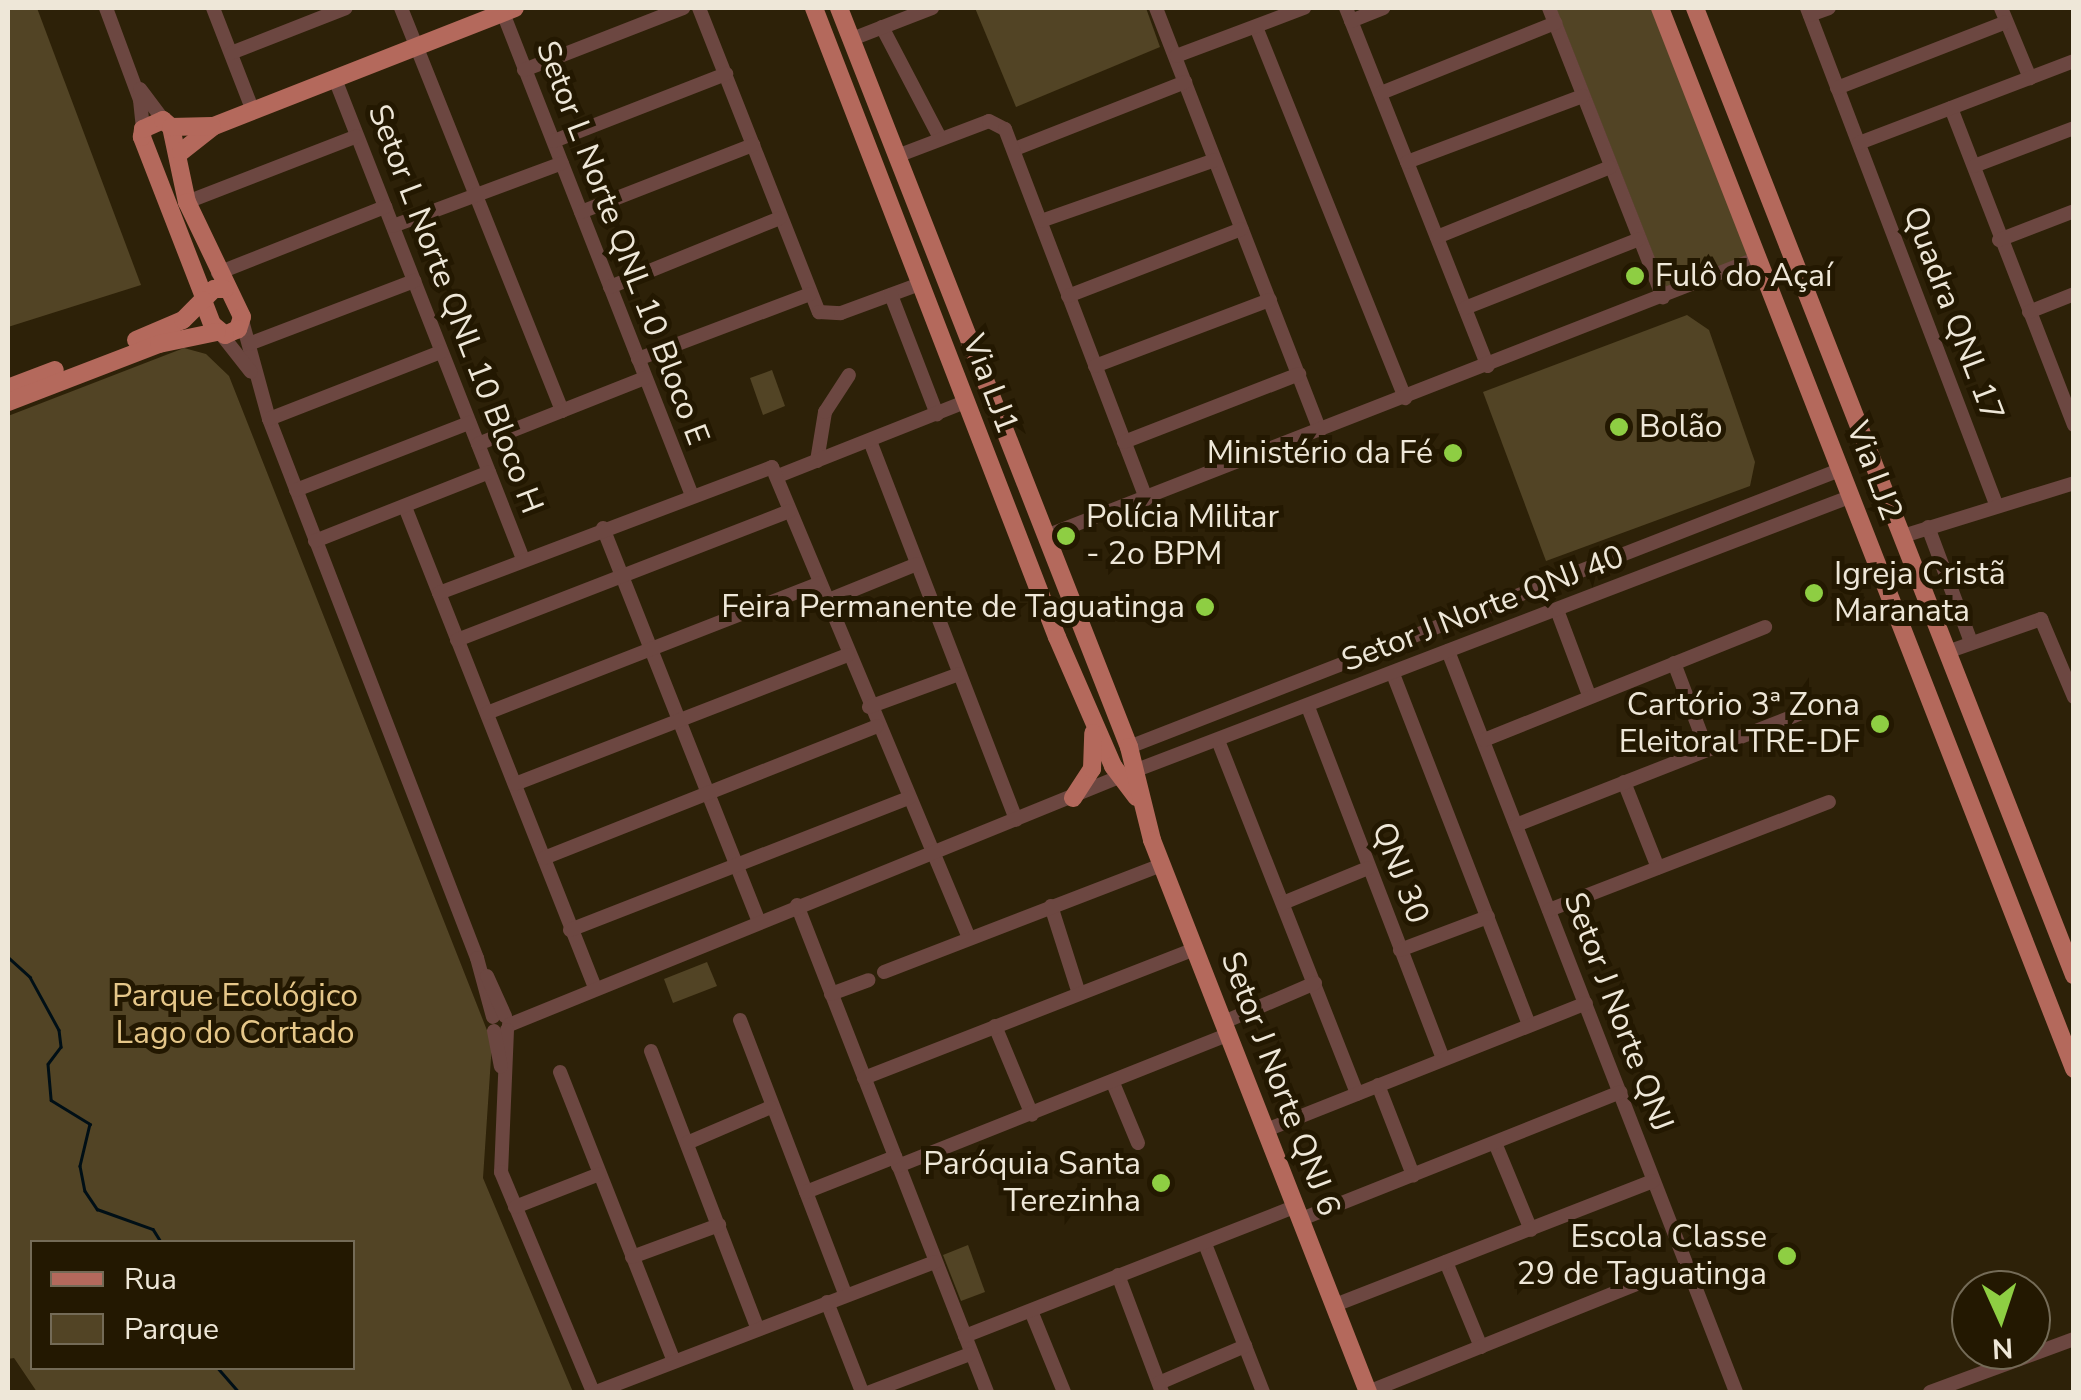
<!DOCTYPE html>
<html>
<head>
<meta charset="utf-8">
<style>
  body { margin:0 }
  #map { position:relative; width:2081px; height:1400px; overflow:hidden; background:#2d2108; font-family:"Nunito Sans",sans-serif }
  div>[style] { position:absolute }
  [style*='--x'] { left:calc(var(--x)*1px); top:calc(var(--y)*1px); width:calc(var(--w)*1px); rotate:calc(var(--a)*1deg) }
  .green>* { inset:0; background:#524425 }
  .stream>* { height:2.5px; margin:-1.25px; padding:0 1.25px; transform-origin:1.25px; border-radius:1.25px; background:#000f16 }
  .minor>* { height:14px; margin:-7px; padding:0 7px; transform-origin:7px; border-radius:7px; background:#6c4741 }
  .major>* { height:18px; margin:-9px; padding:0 9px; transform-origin:9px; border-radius:9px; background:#b4695c }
  .dots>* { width:28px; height:28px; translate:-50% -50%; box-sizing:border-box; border:5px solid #231801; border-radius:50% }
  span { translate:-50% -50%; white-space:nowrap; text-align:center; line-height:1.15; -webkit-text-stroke:10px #231801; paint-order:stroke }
  .street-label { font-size:32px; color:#eee7d8 }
  .poi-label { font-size:32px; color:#eee7d8 }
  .left { translate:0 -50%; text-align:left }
  .right { translate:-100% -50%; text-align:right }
  .park-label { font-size:32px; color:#e6c789 }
  .frame { position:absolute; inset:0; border:10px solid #eee7d8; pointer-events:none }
  .legend { position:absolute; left:30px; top:1240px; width:325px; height:130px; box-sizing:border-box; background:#231801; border:2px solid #746b57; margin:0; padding:12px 18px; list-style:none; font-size:30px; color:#eee7d8 }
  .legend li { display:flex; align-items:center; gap:20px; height:50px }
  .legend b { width:50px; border:2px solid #746b57 }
  .north { position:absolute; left:1951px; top:1270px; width:100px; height:100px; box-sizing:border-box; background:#231801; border:2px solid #746b57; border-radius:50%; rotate:177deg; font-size:28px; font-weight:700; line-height:40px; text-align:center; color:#eee7d8 }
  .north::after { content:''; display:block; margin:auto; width:35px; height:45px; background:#8ece43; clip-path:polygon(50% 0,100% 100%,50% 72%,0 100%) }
</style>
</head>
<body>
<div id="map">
  <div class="green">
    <i style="clip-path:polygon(8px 8px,37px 8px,141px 285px,8px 327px)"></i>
    <i style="clip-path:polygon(975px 8px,1146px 8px,1160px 47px,1016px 107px)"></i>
    <i style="clip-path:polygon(1556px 8px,1651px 8px,1748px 256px,1666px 287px)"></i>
    <i style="clip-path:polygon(1687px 315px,1709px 330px,1755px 462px,1750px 486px,1546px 561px,1483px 392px)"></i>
    <i style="clip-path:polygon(evenodd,184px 348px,206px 354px,229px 376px,492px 1043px,483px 1178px,573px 1392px,37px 1392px,14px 1358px,8px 1359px,8px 416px,184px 348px,32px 1242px,352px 1242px,352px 1368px,32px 1368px,32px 1242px)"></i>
    <i style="clip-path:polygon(772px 370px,785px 406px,763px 415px,750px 378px)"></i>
    <i style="clip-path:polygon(707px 962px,717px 986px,673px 1003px,664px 979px)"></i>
    <i style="clip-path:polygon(968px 1245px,985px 1292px,961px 1301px,943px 1255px)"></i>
  </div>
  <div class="stream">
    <i style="--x:8;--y:957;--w:30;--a:42"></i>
    <i style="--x:30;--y:977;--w:60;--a:61.3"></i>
    <i style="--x:59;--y:1030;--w:17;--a:83"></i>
    <i style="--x:61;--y:1047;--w:21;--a:127"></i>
    <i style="--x:48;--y:1064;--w:36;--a:85"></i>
    <i style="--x:51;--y:1100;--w:46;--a:31.6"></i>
    <i style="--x:90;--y:1124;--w:43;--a:103.4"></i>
    <i style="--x:80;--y:1166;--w:25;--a:79"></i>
    <i style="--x:85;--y:1191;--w:22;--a:56"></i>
    <i style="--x:97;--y:1209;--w:59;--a:19.7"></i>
    <i style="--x:153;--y:1229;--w:15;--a:58"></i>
    <i style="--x:218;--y:1368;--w:32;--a:49"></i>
  </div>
  <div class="minor">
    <i style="--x:106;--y:8;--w:98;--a:69.7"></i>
    <i style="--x:140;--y:100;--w:29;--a:84"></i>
    <i style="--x:213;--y:8;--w:110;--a:68.8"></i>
    <i style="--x:401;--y:8;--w:434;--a:68.2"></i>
    <i style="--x:699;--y:8;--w:327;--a:68.5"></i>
    <i style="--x:819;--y:312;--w:22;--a:3"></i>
    <i style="--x:841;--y:313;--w:84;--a:-20.2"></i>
    <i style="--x:1156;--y:8;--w:453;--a:68.8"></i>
    <i style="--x:1346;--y:8;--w:385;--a:68.4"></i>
    <i style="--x:1549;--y:8;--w:311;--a:68.5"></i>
    <i style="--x:1807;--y:8;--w:531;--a:69.14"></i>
    <i style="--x:2001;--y:8;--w:76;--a:67.5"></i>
    <i style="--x:503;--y:13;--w:516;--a:68.61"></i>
    <i style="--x:1810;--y:15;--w:20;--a:-20"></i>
    <i style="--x:1351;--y:21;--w:35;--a:-22"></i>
    <i style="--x:882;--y:27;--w:125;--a:62.4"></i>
    <i style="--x:1256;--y:27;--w:400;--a:68.1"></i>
    <i style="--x:852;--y:39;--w:86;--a:-21.2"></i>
    <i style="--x:231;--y:53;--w:123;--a:-21.4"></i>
    <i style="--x:1176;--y:56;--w:137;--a:-20.6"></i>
    <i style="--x:524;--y:70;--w:171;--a:-21.3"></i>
    <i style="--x:335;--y:79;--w:516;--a:68.61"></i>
    <i style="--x:1837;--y:88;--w:181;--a:-21.3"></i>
    <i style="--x:140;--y:89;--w:39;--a:53"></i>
    <i style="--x:1381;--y:93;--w:188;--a:-21.9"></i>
    <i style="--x:1951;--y:108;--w:340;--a:68.8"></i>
    <i style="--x:554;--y:141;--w:185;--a:-21.3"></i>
    <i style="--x:1859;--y:143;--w:230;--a:-20.9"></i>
    <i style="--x:1015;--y:149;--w:183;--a:-21.5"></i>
    <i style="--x:897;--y:156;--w:98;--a:-20.8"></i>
    <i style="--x:989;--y:121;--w:18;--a:27"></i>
    <i style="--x:1005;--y:129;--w:396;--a:69.1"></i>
    <i style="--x:1407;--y:162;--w:188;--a:-20.6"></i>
    <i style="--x:1974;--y:166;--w:107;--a:-20.8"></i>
    <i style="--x:187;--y:202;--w:182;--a:-21.2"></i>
    <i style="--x:581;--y:212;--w:185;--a:-21.3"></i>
    <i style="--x:1041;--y:221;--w:184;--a:-19.3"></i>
    <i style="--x:393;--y:226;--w:180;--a:-20.4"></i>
    <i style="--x:1437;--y:237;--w:187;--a:-22"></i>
    <i style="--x:1999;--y:240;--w:80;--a:-21.1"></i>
    <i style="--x:218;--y:273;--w:180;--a:-21.6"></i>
    <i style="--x:610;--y:287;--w:183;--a:-22.1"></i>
    <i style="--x:891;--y:295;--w:128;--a:68.9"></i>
    <i style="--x:1068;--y:296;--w:186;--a:-21.1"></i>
    <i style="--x:1465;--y:308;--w:187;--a:-21.6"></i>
    <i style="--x:2029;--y:312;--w:48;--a:-21.8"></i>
    <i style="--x:243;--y:324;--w:98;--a:74.7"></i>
    <i style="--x:269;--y:419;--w:578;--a:68.9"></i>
    <i style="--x:477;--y:958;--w:61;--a:74.8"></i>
    <i style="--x:221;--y:334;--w:48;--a:51.7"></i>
    <i style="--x:249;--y:344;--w:177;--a:-20.9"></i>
    <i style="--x:638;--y:359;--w:184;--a:-20.7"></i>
    <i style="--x:1095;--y:366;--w:187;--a:-20.7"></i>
    <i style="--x:269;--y:419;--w:185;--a:-21.3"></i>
    <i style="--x:870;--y:441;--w:406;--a:68.9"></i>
    <i style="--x:1124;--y:442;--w:188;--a:-21.2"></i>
    <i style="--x:478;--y:444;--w:180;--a:-21.6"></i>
    <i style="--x:817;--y:461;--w:50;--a:-80.7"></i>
    <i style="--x:825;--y:412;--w:44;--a:-57"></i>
    <i style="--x:778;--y:476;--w:201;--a:-21.6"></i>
    <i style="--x:296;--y:490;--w:186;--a:-21.2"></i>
    <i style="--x:405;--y:507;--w:514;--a:68.43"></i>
    <i style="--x:1928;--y:527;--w:123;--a:69.5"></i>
    <i style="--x:603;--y:528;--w:422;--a:68.4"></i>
    <i style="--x:1046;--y:536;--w:764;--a:-21.33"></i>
    <i style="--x:1903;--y:536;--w:179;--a:-17.2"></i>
    <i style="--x:315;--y:541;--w:187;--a:-21.6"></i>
    <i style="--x:439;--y:593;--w:356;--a:-20.7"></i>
    <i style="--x:772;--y:467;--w:511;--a:67.3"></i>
    <i style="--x:826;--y:601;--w:98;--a:-22.1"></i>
    <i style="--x:1557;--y:610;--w:91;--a:69.4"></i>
    <i style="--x:457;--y:640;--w:357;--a:-21.2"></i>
    <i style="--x:1448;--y:651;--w:795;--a:68.76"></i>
    <i style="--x:1947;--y:652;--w:100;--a:-19.3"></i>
    <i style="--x:2041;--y:619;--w:85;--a:67.1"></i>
    <i style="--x:1674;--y:663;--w:93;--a:69.2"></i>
    <i style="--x:1393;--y:674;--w:375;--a:68.8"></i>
    <i style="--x:869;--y:707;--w:96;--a:-20.1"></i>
    <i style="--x:1308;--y:707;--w:377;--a:69"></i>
    <i style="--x:487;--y:713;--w:357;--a:-21.3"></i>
    <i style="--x:1484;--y:740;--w:303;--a:-21.9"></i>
    <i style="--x:1219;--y:743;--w:377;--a:68.5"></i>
    <i style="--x:1129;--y:747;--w:765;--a:-21.3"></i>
    <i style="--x:1624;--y:782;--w:92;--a:68.4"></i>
    <i style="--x:515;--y:784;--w:357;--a:-21.2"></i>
    <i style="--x:1516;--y:825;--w:304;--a:-21.4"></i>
    <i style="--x:544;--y:858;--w:358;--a:-21.6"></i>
    <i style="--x:1283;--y:903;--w:92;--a:-22.4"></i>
    <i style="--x:797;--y:905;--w:523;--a:68.69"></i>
    <i style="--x:1051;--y:906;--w:92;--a:72.3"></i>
    <i style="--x:1549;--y:910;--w:300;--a:-21.1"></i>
    <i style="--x:570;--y:930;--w:364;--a:-21.3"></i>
    <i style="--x:1400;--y:950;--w:94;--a:-20.6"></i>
    <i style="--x:884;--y:972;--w:298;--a:-21.1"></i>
    <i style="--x:487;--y:976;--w:44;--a:65.8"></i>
    <i style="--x:831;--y:994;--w:40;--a:-20.2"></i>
    <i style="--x:740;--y:1020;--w:293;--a:69"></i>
    <i style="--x:1224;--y:1022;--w:99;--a:-23.2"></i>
    <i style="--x:509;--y:1025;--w:675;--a:-22.12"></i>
    <i style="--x:1134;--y:771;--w:769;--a:-20.96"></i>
    <i style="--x:995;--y:1026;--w:96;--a:67.4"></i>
    <i style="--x:507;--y:1030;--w:142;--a:92.4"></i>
    <i style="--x:501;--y:1172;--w:238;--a:67.3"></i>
    <i style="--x:494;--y:1031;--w:36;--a:79"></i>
    <i style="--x:651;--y:1051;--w:296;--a:69"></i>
    <i style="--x:560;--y:1072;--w:311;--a:68.5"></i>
    <i style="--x:864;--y:1078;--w:355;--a:-21.3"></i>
    <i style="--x:1113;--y:1083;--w:65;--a:67.4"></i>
    <i style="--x:1378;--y:1085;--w:97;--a:68.7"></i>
    <i style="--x:1266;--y:1130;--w:344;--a:-21.6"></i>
    <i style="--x:687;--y:1143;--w:91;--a:-23.2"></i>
    <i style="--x:1495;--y:1143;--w:94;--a:67.5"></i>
    <i style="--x:898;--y:1166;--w:356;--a:-21.7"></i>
    <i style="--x:806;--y:1192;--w:96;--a:-21.5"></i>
    <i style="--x:515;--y:1207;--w:90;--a:-21.4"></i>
    <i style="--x:1299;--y:1220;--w:346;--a:-21.7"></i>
    <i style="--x:1205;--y:1244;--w:159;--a:68.6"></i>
    <i style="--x:632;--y:1257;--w:93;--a:-20.2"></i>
    <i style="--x:1446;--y:1262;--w:92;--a:67.6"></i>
    <i style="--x:1118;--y:1275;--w:125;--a:69.4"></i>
    <i style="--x:827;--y:1302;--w:97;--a:68.7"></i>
    <i style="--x:1335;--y:1305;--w:341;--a:-21.3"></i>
    <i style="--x:1031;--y:1311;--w:87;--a:67.8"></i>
    <i style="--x:965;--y:1336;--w:354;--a:-21.4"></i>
    <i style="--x:1159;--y:1383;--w:94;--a:-23.3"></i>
    <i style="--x:596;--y:1392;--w:363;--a:-21"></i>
    <i style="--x:870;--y:1392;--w:107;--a:-20.8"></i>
    <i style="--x:1368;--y:1392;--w:311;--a:-21.9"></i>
    <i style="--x:1930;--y:1392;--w:153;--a:-20.2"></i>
  </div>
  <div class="major">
    <i style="--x:814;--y:8;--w:674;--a:68.88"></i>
    <i style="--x:1057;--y:637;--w:141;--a:66.5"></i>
    <i style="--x:1113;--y:766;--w:39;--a:53"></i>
    <i style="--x:839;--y:8;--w:794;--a:68.57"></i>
    <i style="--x:1129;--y:747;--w:96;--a:76.1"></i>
    <i style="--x:1152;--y:840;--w:593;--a:68.63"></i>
    <i style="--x:1660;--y:8;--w:1139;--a:68.68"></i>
    <i style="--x:1695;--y:8;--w:1039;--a:68.6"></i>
    <i style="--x:171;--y:127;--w:77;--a:78"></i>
    <i style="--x:187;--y:202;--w:127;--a:64.4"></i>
    <i style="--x:242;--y:317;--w:13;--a:108"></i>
    <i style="--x:238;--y:329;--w:14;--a:155"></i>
    <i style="--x:225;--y:335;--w:17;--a:-140"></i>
    <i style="--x:212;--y:324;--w:26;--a:-111"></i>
    <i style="--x:203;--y:300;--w:16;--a:-45"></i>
    <i style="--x:214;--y:289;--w:11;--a:0"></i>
    <i style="--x:181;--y:152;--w:42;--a:-38.2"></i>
    <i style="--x:214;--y:126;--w:323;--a:-21.4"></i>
    <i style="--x:204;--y:297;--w:172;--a:-111.2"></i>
    <i style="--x:142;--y:137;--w:8;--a:-83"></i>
    <i style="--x:143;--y:129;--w:22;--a:-24"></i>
    <i style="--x:163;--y:120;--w:11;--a:41"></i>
    <i style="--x:171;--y:127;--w:41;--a:-1.4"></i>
    <i style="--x:136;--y:340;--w:51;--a:-23.1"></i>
    <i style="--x:183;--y:320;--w:28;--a:-45"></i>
    <i style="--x:8;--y:388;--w:50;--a:-21"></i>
    <i style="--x:8;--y:402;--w:162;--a:-21"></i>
    <i style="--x:159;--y:344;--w:59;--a:-11.7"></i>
    <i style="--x:1073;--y:798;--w:35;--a:-57"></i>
    <i style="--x:1092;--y:769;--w:36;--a:-88"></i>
  </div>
  <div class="dots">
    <i style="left:1635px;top:276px;background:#8ece43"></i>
    <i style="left:1619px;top:427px;background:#8ece43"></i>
    <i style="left:1453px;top:453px;background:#8ece43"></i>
    <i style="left:1066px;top:536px;background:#8ece43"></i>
    <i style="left:1814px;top:593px;background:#8ece43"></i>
    <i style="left:1205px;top:607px;background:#8ece43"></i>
    <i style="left:1880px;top:724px;background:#8ece43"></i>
    <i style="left:1161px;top:1183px;background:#8ece43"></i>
    <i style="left:1787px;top:1256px;background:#8ece43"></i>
  </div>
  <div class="street-label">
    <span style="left:622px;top:243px;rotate:69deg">Setor L Norte QNL 10 Bloco E</span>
    <span style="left:455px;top:309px;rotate:69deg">Setor L Norte QNL 10 Bloco H</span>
    <span style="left:1953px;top:314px;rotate:69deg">Quadra QNL 17</span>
    <span style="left:990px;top:384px;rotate:69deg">Via LJ1</span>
    <span style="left:1874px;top:471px;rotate:69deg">Via LJ2</span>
    <span style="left:1483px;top:609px;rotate:-21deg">Setor J Norte QNJ 40</span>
    <span style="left:1400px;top:873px;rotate:69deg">QNJ 30</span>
    <span style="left:1618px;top:1012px;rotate:69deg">Setor J Norte QNJ</span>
    <span style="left:1280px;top:1084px;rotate:69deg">Setor J Norte QNJ 6</span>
  </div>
  <div class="poi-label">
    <span class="left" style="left:1655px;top:276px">Fulô do Açaí</span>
    <span class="left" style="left:1639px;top:427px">Bolão</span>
    <span class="right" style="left:1433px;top:453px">Ministério da Fé</span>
    <span class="left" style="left:1086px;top:536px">Polícia Militar<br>- 2o BPM</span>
    <span class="left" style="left:1834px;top:593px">Igreja Cristã<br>Maranata</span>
    <span class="right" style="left:1185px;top:607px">Feira Permanente de Taguatinga</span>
    <span class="right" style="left:1860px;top:724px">Cartório 3ª Zona<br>Eleitoral TRE-DF</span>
    <span class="right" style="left:1141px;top:1183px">Paróquia Santa<br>Terezinha</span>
    <span class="right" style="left:1767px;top:1256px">Escola Classe<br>29 de Taguatinga</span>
  </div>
  <div class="park-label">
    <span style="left:235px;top:1015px">Parque Ecológico<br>Lago do Cortado</span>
  </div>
  <div class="frame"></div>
  <ul class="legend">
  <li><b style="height:12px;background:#b4695c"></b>Rua</li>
  <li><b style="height:28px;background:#524425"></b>Parque</li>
  </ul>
  <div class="north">N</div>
</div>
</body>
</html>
